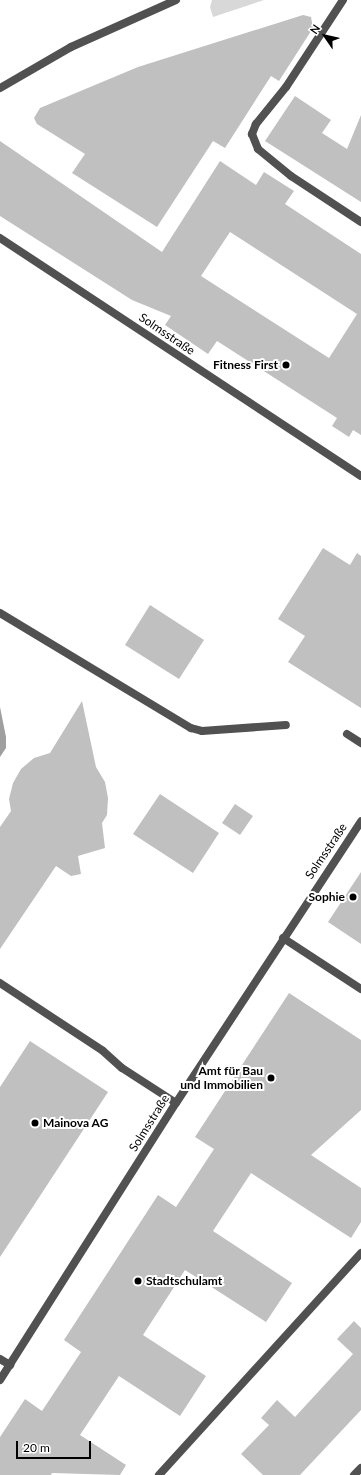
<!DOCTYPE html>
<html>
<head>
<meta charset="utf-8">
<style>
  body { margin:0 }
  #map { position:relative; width:361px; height:1475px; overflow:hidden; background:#fff; font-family:Lato,sans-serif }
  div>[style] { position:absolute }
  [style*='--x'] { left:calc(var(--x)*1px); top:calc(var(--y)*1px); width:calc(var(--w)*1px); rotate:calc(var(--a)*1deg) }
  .green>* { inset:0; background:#d8d8d8 }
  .water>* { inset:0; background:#9f9f9f }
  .building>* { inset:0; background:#c0c0c0 }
  .service>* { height:8px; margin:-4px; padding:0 4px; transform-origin:4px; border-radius:4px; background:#515151 }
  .minor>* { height:8px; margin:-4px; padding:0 4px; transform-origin:4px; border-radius:4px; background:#515151 }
  .dots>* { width:11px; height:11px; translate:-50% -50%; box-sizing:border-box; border:2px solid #fff; border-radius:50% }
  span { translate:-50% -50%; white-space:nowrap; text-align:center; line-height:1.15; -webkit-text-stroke:4px #fff; paint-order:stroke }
  .street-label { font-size:12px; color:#000 }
  .poi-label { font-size:12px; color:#000; font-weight:700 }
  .right { translate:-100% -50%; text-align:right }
  .left { translate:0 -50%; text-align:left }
  .north { position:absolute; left:305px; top:16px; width:40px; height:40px; -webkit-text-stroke:3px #fff; paint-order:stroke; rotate:304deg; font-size:11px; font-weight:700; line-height:16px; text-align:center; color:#000 }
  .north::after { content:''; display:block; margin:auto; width:14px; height:18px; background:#000; clip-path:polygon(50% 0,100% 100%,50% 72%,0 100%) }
  .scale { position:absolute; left:16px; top:1441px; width:75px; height:18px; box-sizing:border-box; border:2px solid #000; border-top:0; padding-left:5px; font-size:12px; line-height:14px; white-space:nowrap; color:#000; -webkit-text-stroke:3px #fff; paint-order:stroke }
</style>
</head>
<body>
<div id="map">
  <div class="green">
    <i style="clip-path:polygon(212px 0,264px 0,213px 17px,210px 7px)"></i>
  </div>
  <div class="water">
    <i style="clip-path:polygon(0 707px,6px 737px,6px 748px,0 757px)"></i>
  </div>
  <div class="building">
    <i style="clip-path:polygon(303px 15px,311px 17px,313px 28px,279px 81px,271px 76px,225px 148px,213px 141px,157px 227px,72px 173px,85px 154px,37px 124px,34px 118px,40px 108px,138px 67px)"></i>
    <i style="clip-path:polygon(295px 96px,331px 120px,322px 133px,347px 149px,361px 115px,361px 202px,265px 141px)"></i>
    <i style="clip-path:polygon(evenodd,0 141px,162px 252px,220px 161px,256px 185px,264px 172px,294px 191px,285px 204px,361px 254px,361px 435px,353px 430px,349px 437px,332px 426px,337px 418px,217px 341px,208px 354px,165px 325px,171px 316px,132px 300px,0 216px,0 141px,230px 232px,357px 314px,329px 358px,201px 276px,230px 232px)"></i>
    <i style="clip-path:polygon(323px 548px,350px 565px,357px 553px,361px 556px,361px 708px,288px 662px,305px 636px,278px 619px)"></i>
    <i style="clip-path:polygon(150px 605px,204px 640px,179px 679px,125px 645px)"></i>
    <i style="clip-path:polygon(82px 701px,96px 767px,105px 782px,108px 798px,107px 815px,102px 823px,105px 848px,78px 856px,81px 874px,71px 876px,56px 866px,0 949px,0 827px,11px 811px,9px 799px,13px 783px,21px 769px,34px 758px,50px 753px)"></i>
    <i style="clip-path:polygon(160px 794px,219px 833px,193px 873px,133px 834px)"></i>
    <i style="clip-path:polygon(235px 804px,253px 816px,240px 835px,222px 823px)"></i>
    <i style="clip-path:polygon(361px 872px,361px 944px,328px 922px)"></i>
    <i style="clip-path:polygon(289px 993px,361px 1040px,361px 1110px,311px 1155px,361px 1188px,361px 1222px,351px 1238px,251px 1173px,213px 1231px,292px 1283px,266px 1322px,185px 1270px,143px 1335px,206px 1376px,180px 1416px,119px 1376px,80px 1435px,126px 1465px,120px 1475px,52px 1473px,51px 1475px,0 1475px,0 1437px,25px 1399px,42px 1411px,81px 1352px,64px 1340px,158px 1195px,176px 1207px,214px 1149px,195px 1137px)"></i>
    <i style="clip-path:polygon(30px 1041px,108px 1092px,0 1257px,0 1087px)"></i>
    <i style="clip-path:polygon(354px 1321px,361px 1328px,361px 1410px,300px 1475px,263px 1475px,241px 1454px,269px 1425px,261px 1418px,277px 1400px,295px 1417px,353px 1354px,337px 1339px)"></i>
  </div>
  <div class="service">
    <i style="--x:343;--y:0;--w:104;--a:123.2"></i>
    <i style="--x:286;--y:87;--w:48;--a:129"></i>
    <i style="--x:256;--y:124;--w:11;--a:112"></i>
    <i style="--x:252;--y:134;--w:16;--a:68"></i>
    <i style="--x:258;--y:149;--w:43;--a:39.3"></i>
    <i style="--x:291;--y:176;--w:84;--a:33.3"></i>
    <i style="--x:0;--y:88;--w:82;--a:-30"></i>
    <i style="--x:71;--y:47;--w:115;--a:-24.1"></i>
    <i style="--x:0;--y:238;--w:432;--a:33.4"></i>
    <i style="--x:0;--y:613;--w:223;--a:31.1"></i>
    <i style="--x:191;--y:728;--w:11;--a:15"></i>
    <i style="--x:202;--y:731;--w:84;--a:-4.1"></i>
    <i style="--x:347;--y:734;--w:17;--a:33"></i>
    <i style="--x:283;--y:938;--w:93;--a:33.2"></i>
    <i style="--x:0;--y:983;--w:123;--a:33.4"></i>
    <i style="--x:103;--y:1051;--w:25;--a:42"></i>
    <i style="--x:122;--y:1068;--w:64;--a:32.9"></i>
    <i style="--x:0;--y:1359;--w:12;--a:31"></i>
    <i style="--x:159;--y:1475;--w:300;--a:-47.7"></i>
  </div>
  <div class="minor">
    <i style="--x:0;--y:1380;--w:328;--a:-57.6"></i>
    <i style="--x:176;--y:1103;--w:337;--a:-56.7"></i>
    <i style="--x:354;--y:1475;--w:10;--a:-45"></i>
  </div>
  <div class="dots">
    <i style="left:286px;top:365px;background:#000"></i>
    <i style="left:353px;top:897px;background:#000"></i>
    <i style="left:271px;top:1078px;background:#000"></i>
    <i style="left:35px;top:1123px;background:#000"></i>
    <i style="left:138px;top:1281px;background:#000"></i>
  </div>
  <div class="street-label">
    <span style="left:167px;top:334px;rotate:34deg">Solmsstraße</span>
    <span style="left:326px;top:851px;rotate:-56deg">Solmsstraße</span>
    <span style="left:149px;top:1123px;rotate:-58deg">Solmsstraße</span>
  </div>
  <div class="poi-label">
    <span class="right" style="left:278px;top:365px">Fitness First</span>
    <span class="right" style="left:345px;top:897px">Sophie</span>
    <span class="right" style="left:263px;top:1078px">Amt für Bau<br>und Immobilien</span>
    <span class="left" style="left:43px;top:1123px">Mainova AG</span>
    <span class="left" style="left:146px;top:1281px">Stadtschulamt</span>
  </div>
  <div class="north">N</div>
  <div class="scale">20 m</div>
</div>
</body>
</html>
